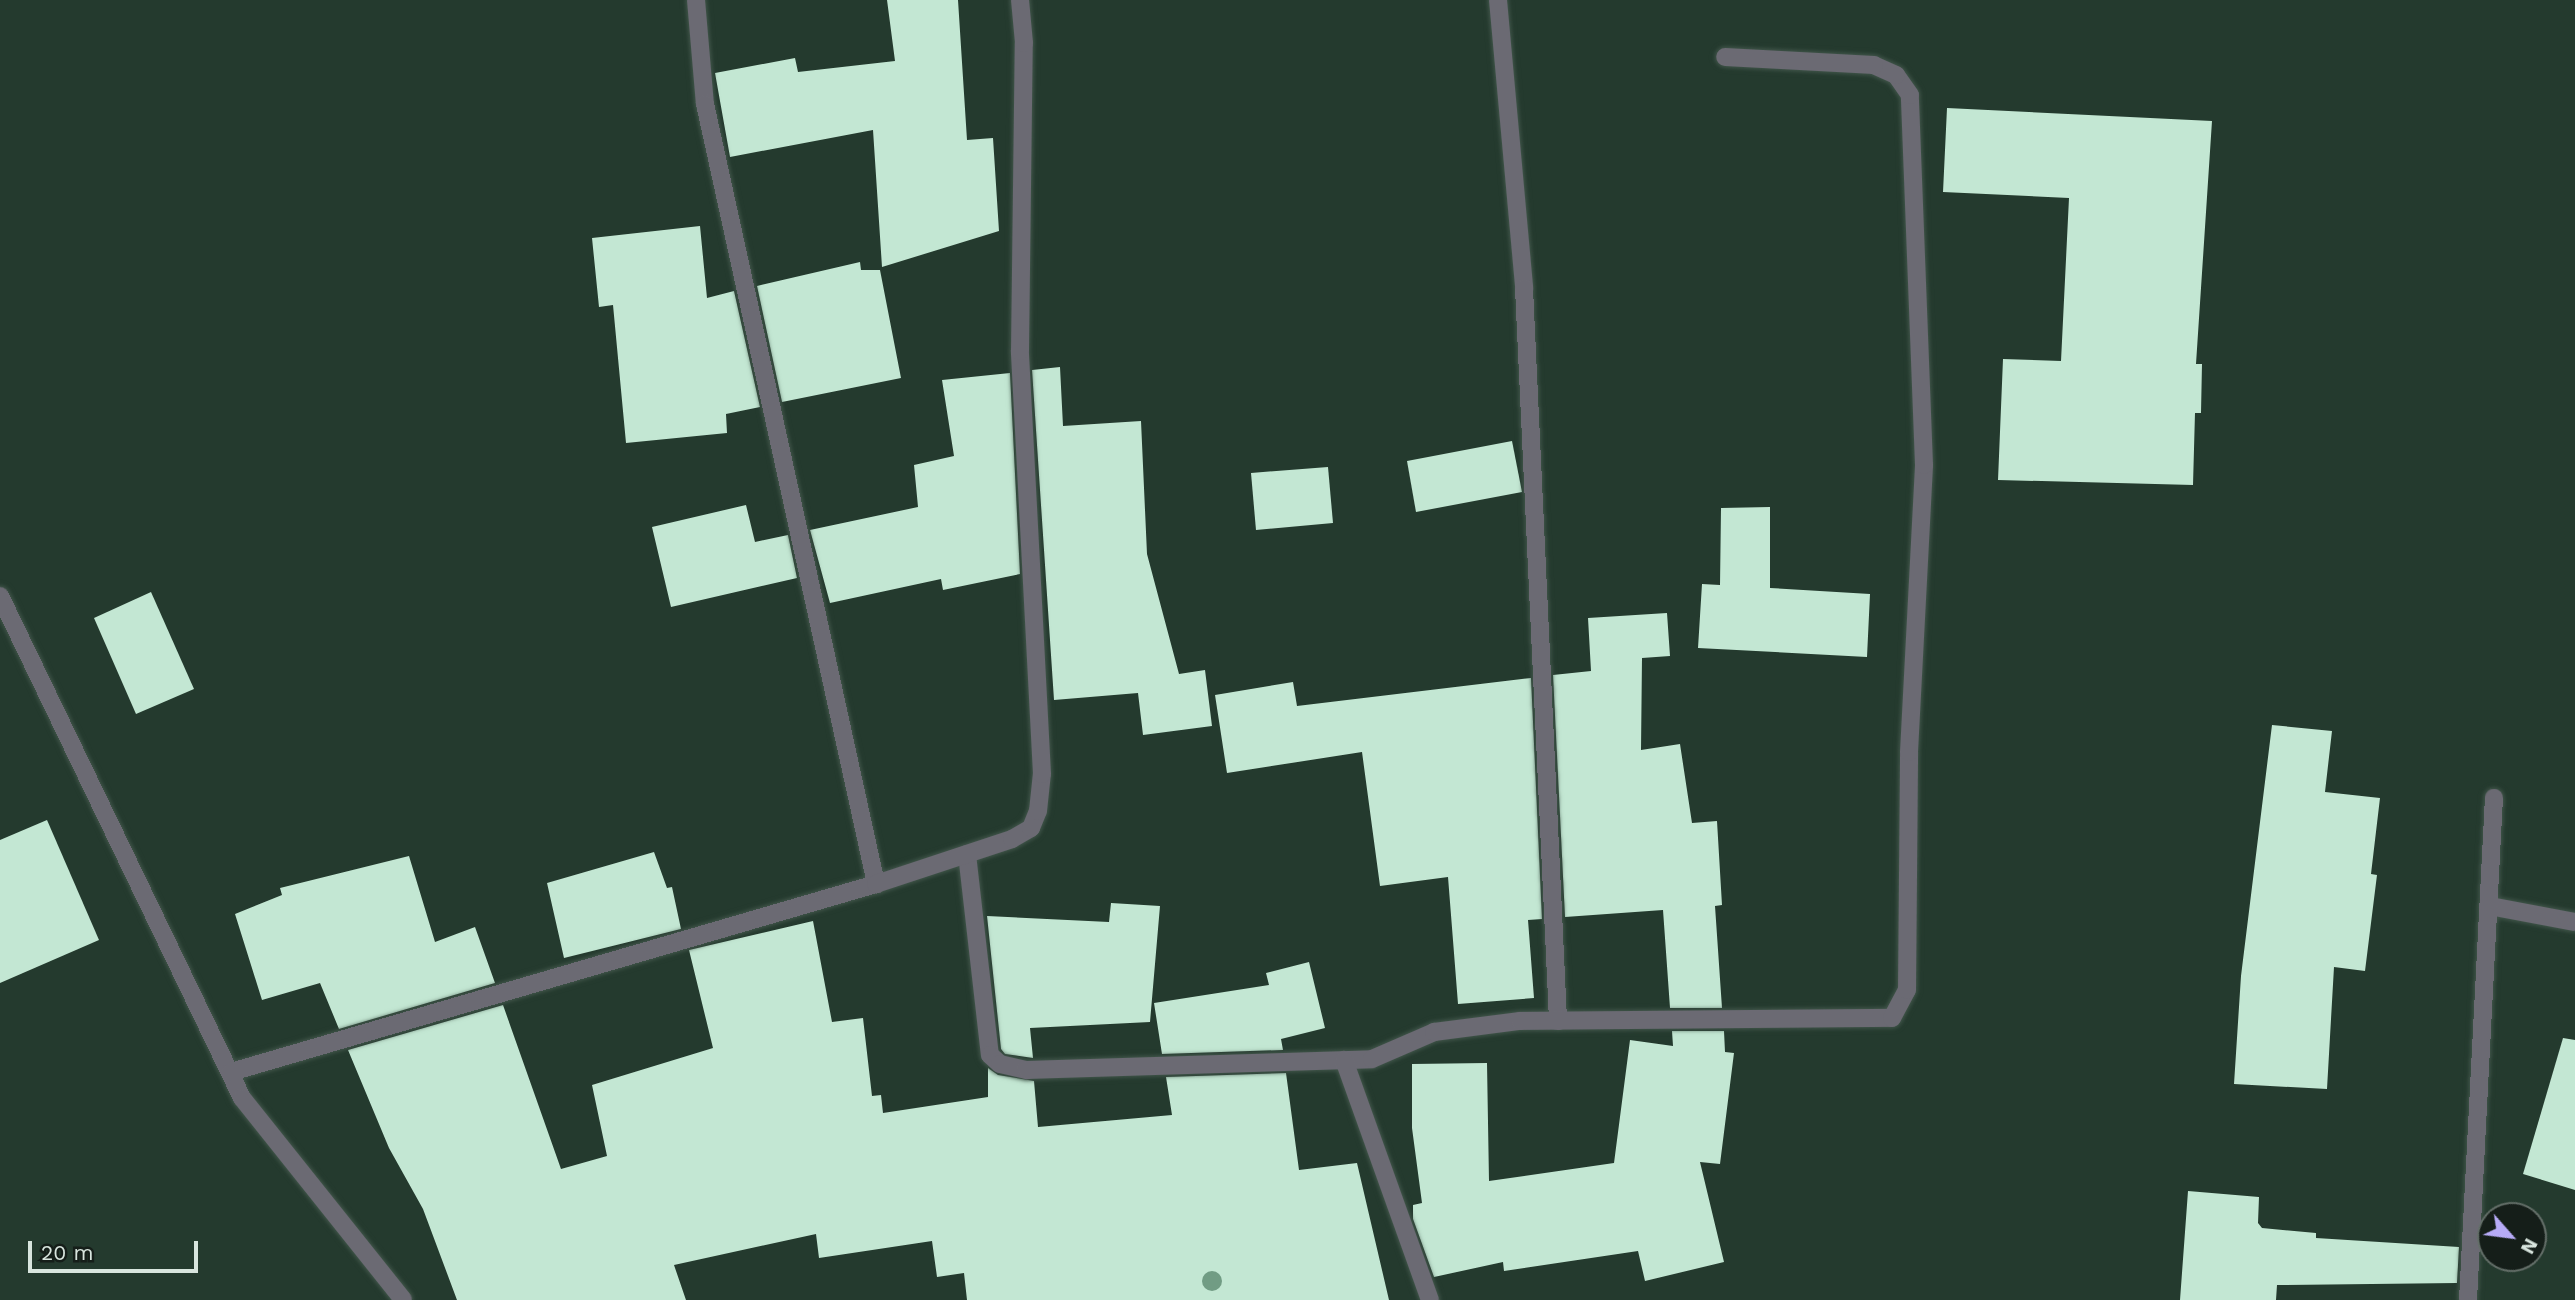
<!DOCTYPE html>
<html>
<head>
<meta charset="utf-8">
<style>
  body { margin:0 }
  #map { position:relative; width:2575px; height:1300px; overflow:hidden; background:#243a2e; font-family:"Work Sans",sans-serif }
  div>[style] { position:absolute }
  [style*='--x'] { left:calc(var(--x)*1px); top:calc(var(--y)*1px); width:calc(var(--w)*1px); rotate:calc(var(--a)*1deg) }
  .building>* { inset:0; background:#c3e7d3 }
  .roads { filter:drop-shadow(0 0 2px #41554a) drop-shadow(0 0 2px #41554a) }
  .lane>* { height:18px; margin:-9px; padding:0 9px; transform-origin:9px; border-radius:9px; background:#6b6a73 }
  .street>* { height:18px; margin:-9px; padding:0 9px; transform-origin:9px; border-radius:9px; background:#6b6a73 }
  .trees>* { width:20px; height:20px; margin:-10px; border-radius:50%; background:#719c84 }
  span { translate:-50% -50%; white-space:nowrap; text-align:center; line-height:1.15; -webkit-text-stroke:7px #151e19; paint-order:stroke }
  .north { position:absolute; left:2477px; top:1202px; width:70px; height:70px; box-sizing:border-box; background:#151e19; border:2px solid #636e68; border-radius:50%; rotate:118deg; font-size:19px; font-weight:700; line-height:28px; text-align:center; color:#d8e5de }
  .north::after { content:''; display:block; margin:auto; width:24px; height:32px; background:#b7abf7; clip-path:polygon(50% 0,100% 100%,50% 72%,0 100%) }
  .scale { position:absolute; left:28px; top:1241px; width:170px; height:32px; box-sizing:border-box; border:4px solid #d8e5de; border-top:0; padding-left:9px; font-size:21px; line-height:24px; white-space:nowrap; color:#d8e5de; -webkit-text-stroke:5px #151e19; paint-order:stroke }
</style>
</head>
<body>
<div id="map">
  <div class="building">
    <i style="clip-path:polygon(887px 0,958px 0,967px 140px,993px 138px,999px 231px,882px 267px,873px 130px,730px 157px,715px 73px,795px 58px,798px 72px,895px 61px)"></i>
    <i style="clip-path:polygon(1947px 108px,2212px 121px,2196px 364px,2202px 364px,2201px 413px,2195px 413px,2193px 485px,1998px 480px,2003px 359px,2061px 361px,2069px 198px,1943px 192px)"></i>
    <i style="clip-path:polygon(700px 226px,707px 298px,734px 291px,760px 407px,726px 414px,727px 433px,626px 443px,613px 305px,599px 307px,592px 238px)"></i>
    <i style="clip-path:polygon(860px 262px,861px 270px,880px 270px,901px 378px,782px 402px,757px 286px)"></i>
    <i style="clip-path:polygon(1060px 367px,1063px 426px,1141px 421px,1147px 554px,1179px 674px,1205px 670px,1212px 726px,1143px 735px,1138px 693px,1054px 700px,1032px 370px)"></i>
    <i style="clip-path:polygon(1010px 373px,1020px 574px,943px 590px,941px 579px,830px 603px,810px 530px,918px 507px,914px 465px,954px 456px,942px 380px)"></i>
    <i style="clip-path:polygon(1512px 441px,1522px 492px,1416px 512px,1407px 461px)"></i>
    <i style="clip-path:polygon(1328px 467px,1333px 523px,1256px 530px,1251px 473px)"></i>
    <i style="clip-path:polygon(746px 505px,755px 542px,788px 535px,797px 578px,671px 607px,652px 527px)"></i>
    <i style="clip-path:polygon(1770px 507px,1770px 588px,1870px 594px,1867px 657px,1698px 648px,1702px 584px,1720px 585px,1721px 508px)"></i>
    <i style="clip-path:polygon(151px 592px,194px 689px,136px 714px,94px 618px)"></i>
    <i style="clip-path:polygon(1667px 613px,1670px 656px,1642px 658px,1641px 750px,1680px 744px,1692px 823px,1717px 821px,1722px 905px,1715px 906px,1722px 1008px,1670px 1008px,1663px 910px,1565px 917px,1553px 675px,1591px 671px,1588px 618px)"></i>
    <i style="clip-path:polygon(1531px 678px,1542px 919px,1528px 920px,1534px 998px,1458px 1004px,1448px 877px,1380px 886px,1362px 752px,1227px 773px,1215px 695px,1293px 682px,1297px 706px)"></i>
    <i style="clip-path:polygon(2272px 725px,2332px 731px,2325px 792px,2380px 798px,2371px 874px,2377px 875px,2365px 971px,2334px 967px,2327px 1089px,2234px 1084px,2241px 976px)"></i>
    <i style="clip-path:polygon(47px 820px,99px 940px,0 983px,0 840px)"></i>
    <i style="clip-path:polygon(654px 852px,667px 888px,672px 887px,681px 929px,564px 958px,547px 883px)"></i>
    <i style="clip-path:polygon(409px 856px,435px 942px,475px 927px,495px 983px,339px 1029px,320px 983px,262px 1000px,235px 914px,282px 895px,280px 888px)"></i>
    <i style="clip-path:polygon(1111px 903px,1160px 906px,1150px 1022px,1030px 1028px,1033px 1058px,1005px 1054px,1001px 1049px,987px 916px,1109px 922px)"></i>
    <i style="clip-path:polygon(813px 921px,832px 1022px,863px 1018px,872px 1096px,881px 1095px,883px 1113px,988px 1097px,988px 1068px,998px 1075px,1034px 1081px,1038px 1127px,1172px 1115px,1166px 1077px,1286px 1073px,1299px 1170px,1357px 1163px,1389px 1300px,967px 1300px,964px 1273px,937px 1277px,932px 1241px,819px 1258px,816px 1234px,674px 1265px,686px 1300px,457px 1300px,423px 1209px,389px 1148px,348px 1050px,503px 1005px,561px 1169px,607px 1156px,592px 1085px,713px 1048px,689px 950px)"></i>
    <i style="clip-path:polygon(1309px 962px,1325px 1028px,1281px 1039px,1283px 1050px,1162px 1054px,1154px 1003px,1269px 985px,1266px 973px)"></i>
    <i style="clip-path:polygon(1672px 1031px,1724px 1031px,1725px 1052px,1734px 1053px,1720px 1164px,1700px 1162px,1724px 1262px,1645px 1281px,1638px 1251px,1504px 1271px,1503px 1262px,1434px 1277px,1413px 1219px,1413px 1205px,1422px 1203px,1412px 1128px,1412px 1064px,1487px 1063px,1489px 1181px,1614px 1163px,1630px 1040px,1673px 1046px)"></i>
    <i style="clip-path:polygon(2563px 1038px,2575px 1040px,2575px 1190px,2523px 1174px)"></i>
    <i style="clip-path:polygon(2188px 1191px,2259px 1197px,2258px 1223px,2262px 1228px,2316px 1233px,2316px 1238px,2459px 1247px,2457px 1283px,2277px 1285px,2276px 1300px,2180px 1300px)"></i>
  </div>
  <div class="roads">
    <div class="lane">
      <i style="--x:2490;--y:906;--w:86;--a:10.7"></i>
      <i style="--x:2468;--y:1300;--w:503;--a:-87.04"></i>
    </div>
    <div class="street">
      <i style="--x:696;--y:0;--w:104;--a:85.1"></i>
      <i style="--x:705;--y:104;--w:799;--a:77.63"></i>
      <i style="--x:1498;--y:0;--w:289;--a:84.8"></i>
      <i style="--x:1524;--y:288;--w:734;--a:87.34"></i>
      <i style="--x:0;--y:596;--w:557;--a:64.26"></i>
      <i style="--x:242;--y:1098;--w:258;--a:51.4"></i>
      <i style="--x:967;--y:854;--w:202;--a:83.5"></i>
      <i style="--x:990;--y:1055;--w:13;--a:42"></i>
      <i style="--x:1000;--y:1064;--w:28;--a:13"></i>
      <i style="--x:1027;--y:1070;--w:345;--a:-1.8"></i>
      <i style="--x:1372;--y:1059;--w:68;--a:-23.5"></i>
      <i style="--x:1434;--y:1032;--w:87;--a:-7.3"></i>
      <i style="--x:1520;--y:1021;--w:372;--a:-0.5"></i>
      <i style="--x:1892;--y:1018;--w:32;--a:-62"></i>
      <i style="--x:1907;--y:990;--w:238;--a:-89.5"></i>
      <i style="--x:1909;--y:752;--w:287;--a:-87"></i>
      <i style="--x:1924;--y:465;--w:370;--a:-92.2"></i>
      <i style="--x:1910;--y:95;--w:24;--a:-125"></i>
      <i style="--x:1896;--y:75;--w:24;--a:-156"></i>
      <i style="--x:1874;--y:65;--w:149;--a:-176.9"></i>
      <i style="--x:1344;--y:1060;--w:255;--a:70.3"></i>
      <i style="--x:231;--y:1072;--w:672;--a:-16.25"></i>
      <i style="--x:876;--y:884;--w:143;--a:-18.3"></i>
      <i style="--x:1012;--y:839;--w:22;--a:-30"></i>
      <i style="--x:1031;--y:828;--w:18;--a:-68"></i>
      <i style="--x:1038;--y:811;--w:37;--a:-84"></i>
      <i style="--x:1042;--y:774;--w:424;--a:-93"></i>
      <i style="--x:1020;--y:351;--w:308;--a:-89.3"></i>
      <i style="--x:1024;--y:43;--w:43;--a:-95.3"></i>
    </div>
  </div>
  <div class="trees">
    <i style="left:1212px;top:1281px"></i>
  </div>
  <div class="north">N</div>
  <div class="scale">20 m</div>
</div>
</body>
</html>
